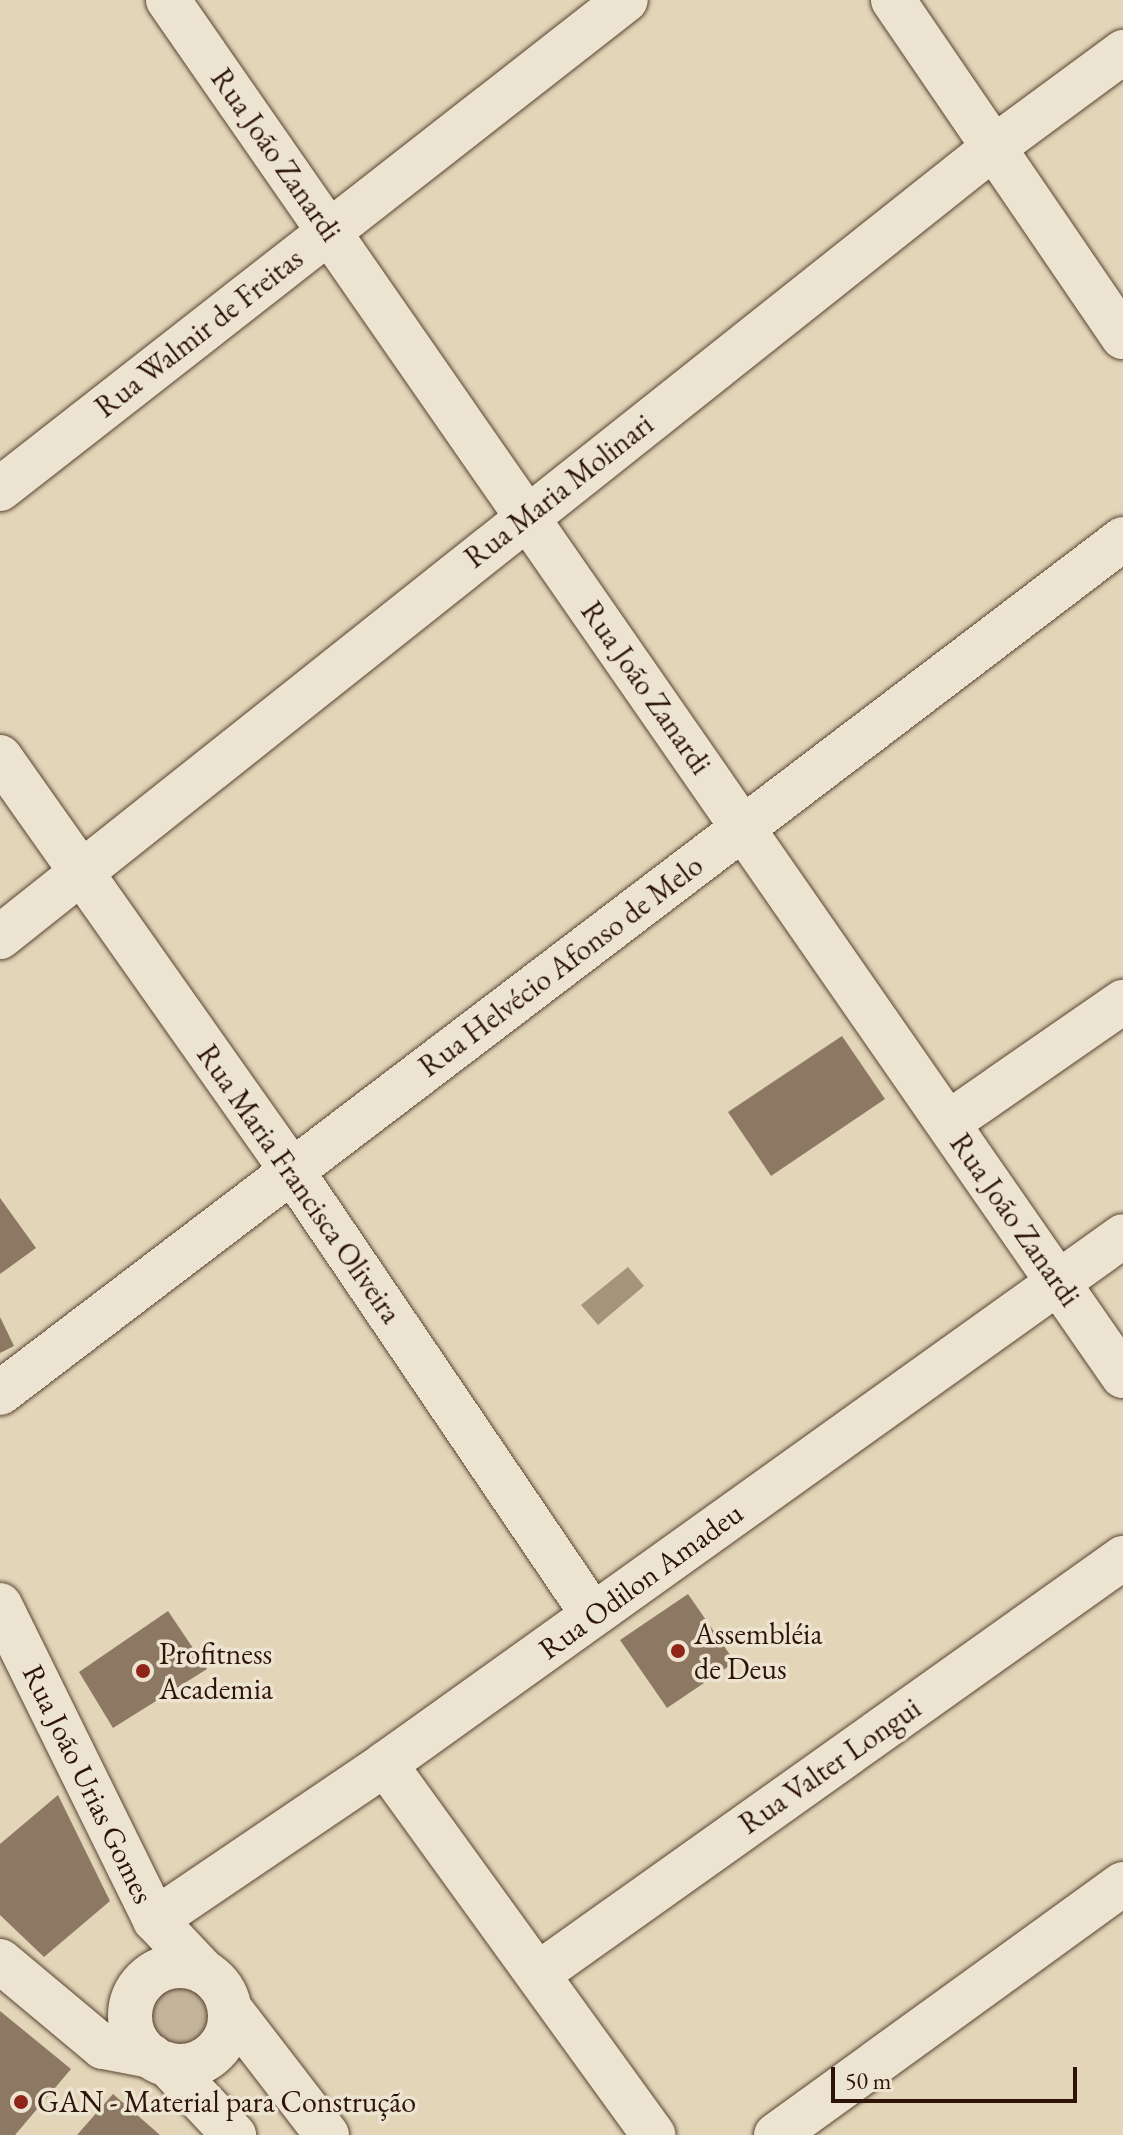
<!DOCTYPE html>
<html>
<head>
<meta charset="utf-8">
<style>
  body { margin:0 }
  #map { position:relative; width:1123px; height:2135px; overflow:hidden; background:#e2d5b8; font-family:"EB Garamond",serif }
  div>[style] { position:absolute }
  [style*='--x'] { left:calc(var(--x)*1px); top:calc(var(--y)*1px); width:calc(var(--w)*1px); rotate:calc(var(--a)*1deg) }
  .green>* { inset:0; background:#c3b49a }
  .round { border-radius:50% }
  .water>* { inset:0; background:#a5937b }
  .building>* { inset:0; background:#8c7863 }
  .roads { filter:drop-shadow(0 0 2px #5b4432) drop-shadow(0 0 2px #5b4432) }
  .minor>* { height:44px; margin:-22px; padding:0 22px; transform-origin:22px; border-radius:22px; background:#ece4d1 }
  .minor>.ring { margin:-22px; padding:0; box-sizing:content-box; background:none; border:44px solid #ece4d1; border-radius:50% }
  .dots>* { width:22px; height:22px; translate:-50% -50%; box-sizing:border-box; border:4px solid #ece4d1; border-radius:50% }
  span { translate:-50% -50%; white-space:nowrap; text-align:center; line-height:1.15; -webkit-text-stroke:7px #ece4d1; paint-order:stroke }
  .street-label { font-size:30px; color:#2e1406 }
  .poi-label { font-size:30px; color:#2e1406 }
  .left { translate:0 -50%; text-align:left }
  .scale { position:absolute; left:831px; top:2067px; width:246px; height:36px; box-sizing:border-box; border:4px solid #2e1406; border-top:0; padding-left:10px; font-size:24px; line-height:28px; white-space:nowrap; color:#2e1406; -webkit-text-stroke:6px #ece4d1; paint-order:stroke }
</style>
</head>
<body>
<div id="map">
  <div class="green">
    <i class="round" style="left:146px;top:1979px;width:72px;height:72px"></i>
  </div>
  <div class="water">
    <i style="clip-path:polygon(628px 1267px,644px 1286px,598px 1325px,581px 1305px)"></i>
  </div>
  <div class="building">
    <i style="clip-path:polygon(842px 1036px,885px 1099px,771px 1176px,728px 1112px)"></i>
    <i style="clip-path:polygon(0 1198px,36px 1248px,0 1274px)"></i>
    <i style="clip-path:polygon(0 1317px,14px 1346px,0 1353px)"></i>
    <i style="clip-path:polygon(688px 1594px,735px 1662px,667px 1708px,620px 1640px)"></i>
    <i style="clip-path:polygon(168px 1611px,207px 1669px,113px 1728px,79px 1672px)"></i>
    <i style="clip-path:polygon(58px 1795px,110px 1901px,44px 1957px,0 1915px,0 1844px)"></i>
    <i style="clip-path:polygon(0 2011px,71px 2069px,15px 2135px,0 2135px)"></i>
    <i style="clip-path:polygon(113px 2094px,160px 2135px,77px 2135px)"></i>
  </div>
  <div class="roads">
    <div class="minor">
      <i style="--x:168;--y:0;--w:1675;--a:55.24"></i>
      <i style="--x:893;--y:0;--w:408;--a:55.7"></i>
      <i style="--x:0;--y:489;--w:794;--a:-38"></i>
      <i style="--x:0;--y:757;--w:507;--a:54.8"></i>
      <i style="--x:292;--y:1171;--w:536;--a:55.87"></i>
      <i style="--x:0;--y:937;--w:1268;--a:-38.47"></i>
      <i style="--x:993;--y:148;--w:162;--a:-36.4"></i>
      <i style="--x:948;--y:1123;--w:213;--a:-34.7"></i>
      <i style="--x:0;--y:1393;--w:1411;--a:-37.25"></i>
      <i style="--x:0;--y:1605;--w:351;--a:63.8"></i>
      <i style="--x:155;--y:1920;--w:70;--a:46.7"></i>
      <i style="--x:385;--y:1764;--w:458;--a:54.1"></i>
      <i style="--x:155;--y:1920;--w:278;--a:-34.1"></i>
      <i style="--x:385;--y:1764;--w:907;--a:-35.58"></i>
      <i style="--x:0;--y:1961;--w:134;--a:39.9"></i>
      <i style="--x:103;--y:2047;--w:49;--a:10.6"></i>
      <i class="ring" style="left:130px;top:1966px;width:56px;height:56px"></i>
      <i style="--x:538;--y:1974;--w:718;--a:-35.42"></i>
      <i style="--x:230;--y:2009;--w:159;--a:52.4"></i>
      <i style="--x:167;--y:2064;--w:98;--a:46.7"></i>
      <i style="--x:776;--y:2135;--w:428;--a:-35.9"></i>
    </div>
  </div>
  <div class="dots">
    <i style="left:678px;top:1651px;background:#8f2418"></i>
    <i style="left:143px;top:1671px;background:#8f2418"></i>
    <i style="left:21px;top:2102px;background:#8f2418"></i>
  </div>
  <div class="street-label">
    <span style="left:276px;top:155px;rotate:55deg">Rua João Zanardi</span>
    <span style="left:199px;top:333px;rotate:-38deg">Rua Walmir de Freitas</span>
    <span style="left:559px;top:491px;rotate:-38deg">Rua Maria Molinari</span>
    <span style="left:646px;top:688px;rotate:55deg">Rua João Zanardi</span>
    <span style="left:561px;top:966px;rotate:-37deg">Rua Helvécio Afonso de Melo</span>
    <span style="left:299px;top:1184px;rotate:55deg">Rua Maria Francisca Oliveira</span>
    <span style="left:1015px;top:1220px;rotate:55deg">Rua João Zanardi</span>
    <span style="left:641px;top:1581px;rotate:-36deg">Rua Odilon Amadeu</span>
    <span style="left:830px;top:1766px;rotate:-35deg">Rua Valter Longui</span>
    <span style="left:88px;top:1784px;rotate:64deg">Rua João Urias Gomes</span>
  </div>
  <div class="poi-label">
    <span class="left" style="left:694px;top:1651px">Assembléia<br>de Deus</span>
    <span class="left" style="left:159px;top:1671px">Profitness<br>Academia</span>
    <span class="left" style="left:37px;top:2102px">GAN - Material para Construção</span>
  </div>
  <div class="scale">50 m</div>
</div>
</body>
</html>
